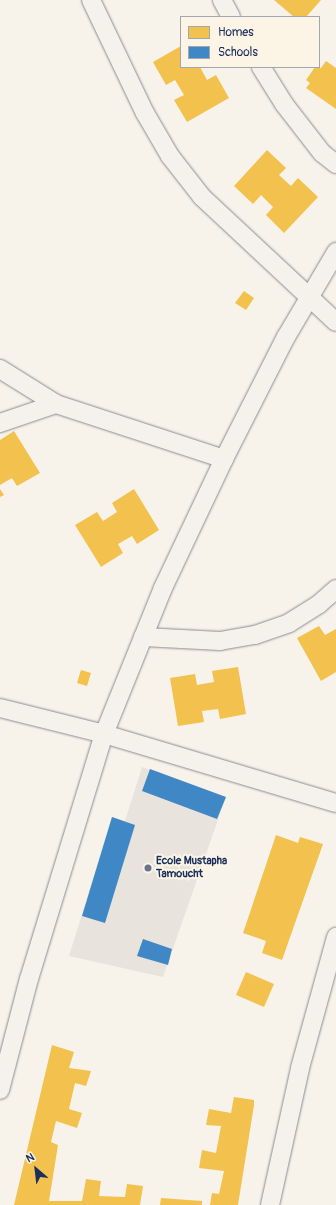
<!DOCTYPE html>
<html>
<head>
<meta charset="utf-8">
<style>
  body { margin:0 }
  #map { position:relative; width:336px; height:1205px; overflow:hidden; background:#f7f3ea; font-family:Pangolin,sans-serif }
  div>[style] { position:absolute }
  [style*='--x'] { left:calc(var(--x)*1px); top:calc(var(--y)*1px); width:calc(var(--w)*1px); rotate:calc(var(--a)*1deg) }
  .built>* { inset:0; background:#e8e4dd }
  .homes>* { inset:0; background:#f2c14e }
  .schools>* { inset:0; background:#3f88c5 }
  .roads { filter:drop-shadow(0 0 1px #8a8c91) drop-shadow(0 0 1px #8a8c91) }
  .minor>* { height:18px; margin:-9px; padding:0 9px; transform-origin:9px; border-radius:9px; background:#f5f2ec }
  .dots>* { width:11px; height:11px; translate:-50% -50%; box-sizing:border-box; border:2px solid #fcf5e5; border-radius:50% }
  span { translate:-50% -50%; white-space:nowrap; text-align:center; line-height:1.15; -webkit-text-stroke:4px #fcf5e5; paint-order:stroke }
  .poi-label { font-size:11px; color:#1b2f5e; font-weight:700 }
  .left { translate:0 -50%; text-align:left }
  .legend { position:absolute; left:180px; top:16px; width:140px; height:52px; box-sizing:border-box; background:#fcf5e5; border:1px solid #a2a6af; margin:0; padding:5px 7px; list-style:none; font-size:12px; color:#1b2f5e }
  .legend li { display:flex; align-items:center; gap:8px; height:20px }
  .legend b { width:20px; border:1px solid #a2a6af }
  .north { position:absolute; left:16px; top:1149px; width:40px; height:40px; -webkit-text-stroke:3px #fcf5e5; paint-order:stroke; rotate:332deg; font-size:11px; font-weight:700; line-height:16px; text-align:center; color:#1b2f5e }
  .north::after { content:''; display:block; margin:auto; width:14px; height:18px; background:#1b2f5e; clip-path:polygon(50% 0,100% 100%,50% 72%,0 100%) }
</style>
</head>
<body>
<div id="map">
  <div class="built">
    <i style="clip-path:polygon(142px 767px,226px 797px,163px 977px,69px 956px,112px 817px,125px 821px)"></i>
  </div>
  <div class="homes">
    <i style="clip-path:polygon(274px 0,321px 0,306px 17px,294px 17px)"></i>
    <i style="clip-path:polygon(181px 46px,181px 67px,200px 67px,207px 80px,216px 75px,229px 98px,187px 122px,174px 100px,184px 95px,175px 80px,166px 85px,153px 62px)"></i>
    <i style="clip-path:polygon(326px 61px,336px 68px,336px 109px,306px 88px,310px 83px,306px 80px,315px 67px,321px 68px)"></i>
    <i style="clip-path:polygon(267px 150px,286px 168px,279px 175px,291px 186px,298px 178px,318px 197px,284px 233px,266px 215px,273px 207px,261px 195px,253px 204px,234px 186px)"></i>
    <i style="clip-path:polygon(244px 291px,254px 298px,246px 310px,235px 303px)"></i>
    <i style="clip-path:polygon(14px 431px,40px 473px,17px 486px,12px 478px,0 485px,0 440px)"></i>
    <i style="clip-path:polygon(0 489px,4px 495px,0 497px)"></i>
    <i style="clip-path:polygon(134px 489px,159px 530px,137px 544px,132px 536px,118px 544px,123px 553px,101px 567px,75px 525px,97px 512px,103px 521px,117px 512px,112px 503px)"></i>
    <i style="clip-path:polygon(319px 626px,325px 635px,336px 629px,336px 672px,321px 681px,297px 638px)"></i>
    <i style="clip-path:polygon(238px 667px,246px 714px,220px 719px,218px 709px,202px 711px,204px 722px,178px 726px,170px 678px,195px 674px,197px 685px,214px 682px,212px 671px)"></i>
    <i style="clip-path:polygon(81px 670px,91px 673px,87px 686px,77px 683px)"></i>
    <i style="clip-path:polygon(276px 835px,298px 843px,300px 837px,323px 844px,282px 960px,262px 953px,266px 941px,243px 933px)"></i>
    <i style="clip-path:polygon(246px 972px,274px 984px,264px 1007px,236px 995px)"></i>
    <i style="clip-path:polygon(52px 1045px,74px 1052px,69px 1068px,91px 1071px,86px 1086px,75px 1083px,69px 1109px,82px 1113px,77px 1128px,56px 1121px,51px 1142px,58px 1145px,49px 1201px,82px 1201px,86px 1179px,101px 1181px,99px 1196px,125px 1197px,127px 1184px,143px 1186px,140px 1205px,14px 1205px)"></i>
    <i style="clip-path:polygon(234px 1097px,254px 1100px,254px 1105px,238px 1205px,210px 1205px,212px 1193px,219px 1194px,224px 1171px,199px 1168px,202px 1150px,216px 1153px,221px 1126px,206px 1125px,209px 1109px,231px 1113px)"></i>
    <i style="clip-path:polygon(161px 1198px,202px 1201px,202px 1205px,160px 1205px)"></i>
  </div>
  <div class="schools">
    <i style="clip-path:polygon(150px 769px,226px 797px,217px 819px,142px 791px)"></i>
    <i style="clip-path:polygon(112px 817px,135px 825px,105px 923px,82px 916px)"></i>
    <i style="clip-path:polygon(143px 939px,172px 949px,168px 965px,137px 956px)"></i>
  </div>
  <div class="roads">
    <div class="minor">
      <i style="--x:91;--y:0;--w:125;--a:64.5"></i>
      <i style="--x:145;--y:113;--w:50;--a:59.8"></i>
      <i style="--x:170;--y:156;--w:52;--a:52"></i>
      <i style="--x:202;--y:197;--w:183;--a:43"></i>
      <i style="--x:222;--y:0;--w:19;--a:62"></i>
      <i style="--x:261;--y:67;--w:44;--a:58.1"></i>
      <i style="--x:284;--y:104;--w:62;--a:52.2"></i>
      <i style="--x:322;--y:153;--w:18;--a:38"></i>
      <i style="--x:0;--y:369;--w:66;--a:32"></i>
      <i style="--x:56;--y:404;--w:177;--a:18.1"></i>
      <i style="--x:0;--y:423;--w:59;--a:-18.7"></i>
      <i style="--x:143;--y:637;--w:77;--a:3"></i>
      <i style="--x:220;--y:641;--w:36;--a:-10"></i>
      <i style="--x:255;--y:635;--w:36;--a:-19"></i>
      <i style="--x:289;--y:623;--w:36;--a:-32"></i>
      <i style="--x:319;--y:604;--w:23;--a:-41"></i>
      <i style="--x:0;--y:708;--w:107;--a:14"></i>
      <i style="--x:104;--y:734;--w:242;--a:16.6"></i>
      <i style="--x:0;--y:1090;--w:115;--a:-75.4"></i>
      <i style="--x:29;--y:979;--w:256;--a:-73"></i>
      <i style="--x:104;--y:734;--w:157;--a:-68"></i>
      <i style="--x:163;--y:588;--w:143;--a:-64.7"></i>
      <i style="--x:224;--y:459;--w:137;--a:-63.1"></i>
      <i style="--x:286;--y:337;--w:99;--a:-59.5"></i>
      <i style="--x:270;--y:1205;--w:140;--a:-77.6"></i>
      <i style="--x:300;--y:1068;--w:136;--a:-74.6"></i>
    </div>
  </div>
  <div class="dots">
    <i style="left:148px;top:868px;background:#68748f"></i>
  </div>
  <div class="poi-label">
    <span class="left" style="left:156px;top:868px">Ecole Mustapha<br>Tamoucht</span>
  </div>
  <ul class="legend">
  <li><b style="height:11px;background:#f2c14e"></b>Homes</li>
  <li><b style="height:11px;background:#3f88c5"></b>Schools</li>
  </ul>
  <div class="north">N</div>
</div>
</body>
</html>
